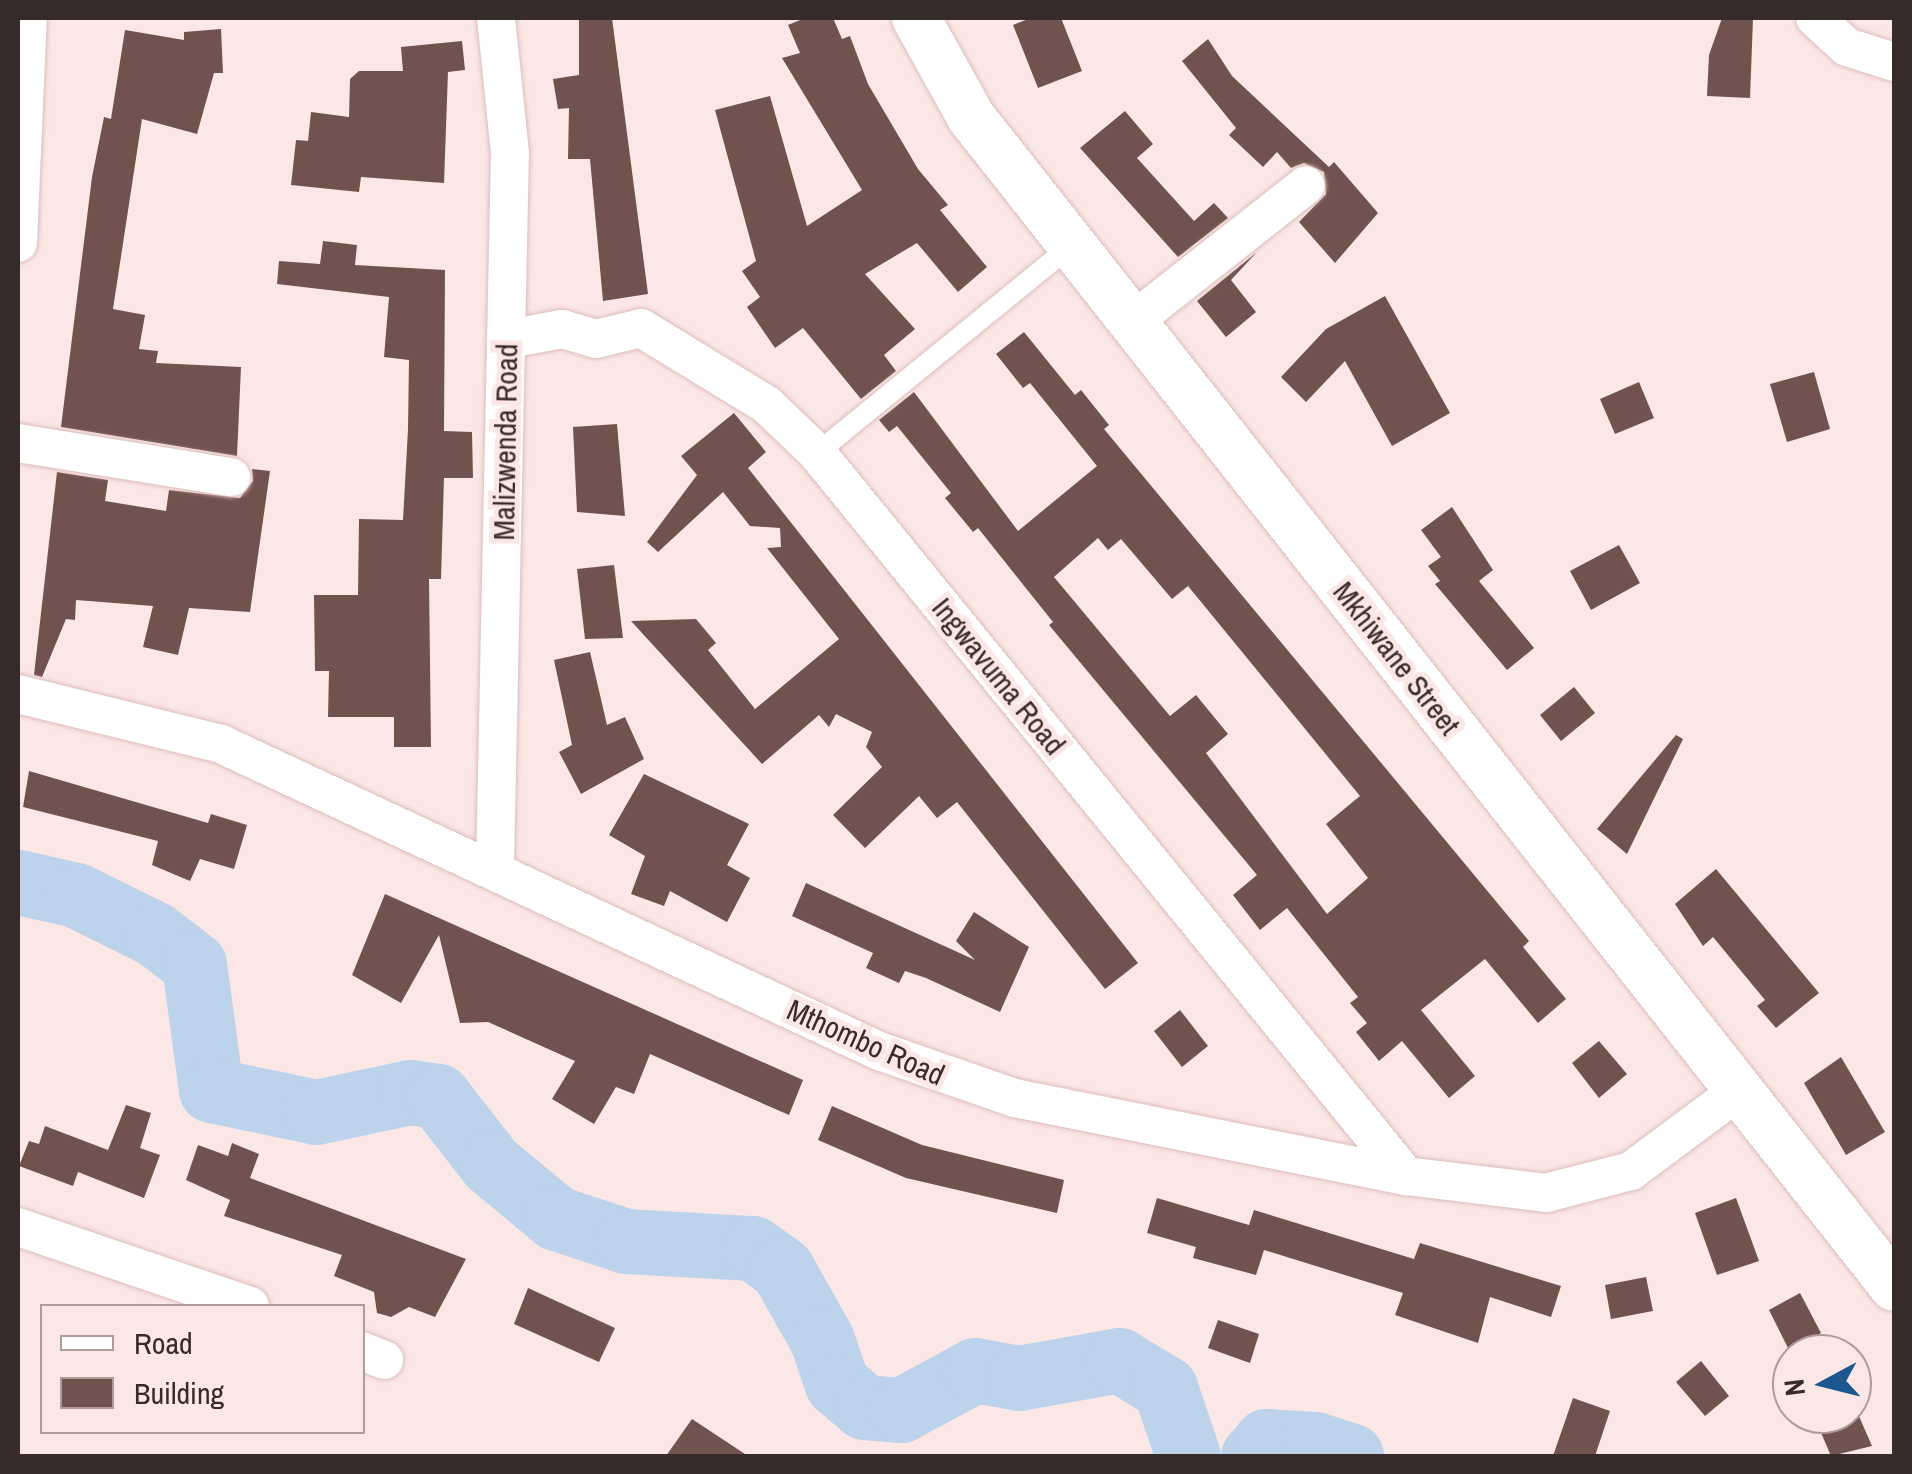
<!DOCTYPE html>
<html>
<head>
<meta charset="utf-8">
<style>
  body { margin:0 }
  #map { position:relative; width:1912px; height:1474px; overflow:hidden; background:#fbe8e6; font-family:"Archivo Narrow",sans-serif }
  div>[style] { position:absolute }
  [style*='--x'] { left:calc(var(--x)*1px); top:calc(var(--y)*1px); width:calc(var(--w)*1px); rotate:calc(var(--a)*1deg) }
  .river>* { height:65px; margin:-32.5px; padding:0 32.5px; transform-origin:32.5px; border-radius:32.5px; background:#bcd3eb }
  .building>* { inset:0; background:#70524e }
  .roads { filter:drop-shadow(0 0 2px #dcbdb9) drop-shadow(0 0 2px #dcbdb9) }
  .service>* { height:20px; margin:-10px; padding:0 10px; transform-origin:10px; border-radius:10px; background:#fff }
  .minor>* { height:38px; margin:-19px; padding:0 19px; transform-origin:19px; border-radius:19px; background:#fff }
  .tertiary>* { height:48px; margin:-24px; padding:0 24px; transform-origin:24px; border-radius:24px; background:#fff }
  span { translate:-50% -50%; white-space:nowrap; text-align:center; line-height:1.15; -webkit-text-stroke:10px #fbe8e6; paint-order:stroke }
  .street-label { font-size:30px; color:#372b2a }
  .frame { position:absolute; inset:0; border:20px solid #372b2a; pointer-events:none }
  .legend { position:absolute; left:40px; top:1304px; width:325px; height:130px; box-sizing:border-box; background:#fbe8e6; border:2px solid #ad9c9b; margin:0; padding:12px 18px; list-style:none; font-size:30px; color:#372b2a }
  .legend li { display:flex; align-items:center; gap:20px; height:50px }
  .legend b { width:50px; border:2px solid #ad9c9b }
  .north { position:absolute; left:1772px; top:1334px; width:100px; height:100px; box-sizing:border-box; background:#fbe8e6; border:2px solid #ad9c9b; border-radius:50%; rotate:263deg; font-size:28px; font-weight:700; line-height:40px; text-align:center; color:#372b2a }
  .north::after { content:''; display:block; margin:auto; width:35px; height:45px; background:#1c588f; clip-path:polygon(50% 0,100% 100%,50% 72%,0 100%) }
</style>
</head>
<body>
<div id="map">
  <div class="river">
    <i style="--x:18;--y:882;--w:59;--a:12.6"></i>
    <i style="--x:76;--y:895;--w:88;--a:26.3"></i>
    <i style="--x:155;--y:934;--w:49;--a:37.6"></i>
    <i style="--x:194;--y:964;--w:127;--a:82.3"></i>
    <i style="--x:211;--y:1090;--w:107;--a:11.8"></i>
    <i style="--x:316;--y:1112;--w:96;--a:-12"></i>
    <i style="--x:410;--y:1092;--w:28;--a:8"></i>
    <i style="--x:438;--y:1096;--w:86;--a:52.1"></i>
    <i style="--x:491;--y:1164;--w:85;--a:39.7"></i>
    <i style="--x:556;--y:1218;--w:74;--a:18.2"></i>
    <i style="--x:626;--y:1241;--w:127;--a:3.2"></i>
    <i style="--x:753;--y:1248;--w:36;--a:36"></i>
    <i style="--x:782;--y:1269;--w:81;--a:60.6"></i>
    <i style="--x:822;--y:1340;--w:46;--a:71.2"></i>
    <i style="--x:837;--y:1384;--w:35;--a:40"></i>
    <i style="--x:864;--y:1407;--w:37;--a:5"></i>
    <i style="--x:901;--y:1410;--w:84;--a:-28.4"></i>
    <i style="--x:975;--y:1370;--w:45;--a:10.3"></i>
    <i style="--x:1019;--y:1378;--w:102;--a:-10.2"></i>
    <i style="--x:1119;--y:1360;--w:54;--a:31.3"></i>
    <i style="--x:1165;--y:1388;--w:72;--a:71.3"></i>
    <i style="--x:1253;--y:1456;--w:20;--a:-49"></i>
    <i style="--x:1266;--y:1441;--w:49;--a:3.5"></i>
    <i style="--x:1315;--y:1444;--w:38;--a:18"></i>
  </div>
  <div class="building">
    <i style="clip-path:polygon(579px 18px,612px 18px,648px 294px,603px 301px,590px 159px,568px 159px,569px 108px,558px 109px,553px 79px,579px 75px)"></i>
    <i style="clip-path:polygon(805px 18px,833px 18px,842px 39px,850px 36px,868px 84px,918px 169px,948px 205px,940px 210px,987px 267px,958px 292px,917px 243px,865px 274px,915px 329px,884px 355px,896px 371px,861px 399px,803px 328px,775px 348px,747px 307px,760px 297px,742px 271px,756px 261px,715px 110px,770px 96px,807px 226px,862px 190px,782px 58px,800px 53px,788px 25px)"></i>
    <i style="clip-path:polygon(1031px 18px,1061px 18px,1082px 71px,1038px 88px,1013px 25px)"></i>
    <i style="clip-path:polygon(1722px 18px,1753px 18px,1750px 98px,1707px 96px,1709px 55px)"></i>
    <i style="clip-path:polygon(221px 29px,223px 73px,214px 73px,197px 134px,142px 119px,113px 309px,145px 315px,139px 349px,158px 351px,156px 363px,241px 367px,237px 456px,61px 427px,92px 177px,104px 117px,111px 119px,125px 30px,184px 40px,184px 32px)"></i>
    <i style="clip-path:polygon(1208px 39px,1232px 76px,1329px 167px,1334px 162px,1378px 213px,1335px 263px,1299px 222px,1326px 194px,1324px 172px,1304px 163px,1291px 168px,1277px 152px,1263px 167px,1229px 135px,1236px 128px,1182px 61px)"></i>
    <i style="clip-path:polygon(462px 41px,465px 70px,448px 72px,444px 183px,361px 177px,359px 192px,291px 185px,296px 140px,308px 141px,311px 112px,349px 117px,350px 79px,359px 71px,403px 71px,401px 47px)"></i>
    <i style="clip-path:polygon(1125px 111px,1153px 144px,1137px 158px,1194px 221px,1214px 203px,1228px 218px,1178px 257px,1080px 148px)"></i>
    <i style="clip-path:polygon(323px 241px,357px 245px,355px 265px,445px 270px,444px 431px,472px 432px,473px 478px,444px 478px,441px 579px,429px 579px,431px 747px,394px 747px,394px 717px,328px 717px,329px 671px,315px 671px,314px 595px,358px 595px,359px 519px,403px 520px,408px 429px,409px 360px,384px 357px,389px 297px,277px 284px,279px 261px,320px 264px)"></i>
    <i style="clip-path:polygon(1257px 252px,1231px 280px,1256px 312px,1226px 337px,1197px 301px)"></i>
    <i style="clip-path:polygon(1385px 296px,1450px 413px,1392px 446px,1345px 361px,1306px 402px,1281px 377px,1326px 329px)"></i>
    <i style="clip-path:polygon(evenodd,1024px 332px,1075px 395px,1081px 390px,1109px 425px,1104px 429px,1529px 941px,1523px 947px,1566px 999px,1538px 1023px,1485px 959px,1421px 1010px,1475px 1076px,1449px 1098px,1402px 1041px,1379px 1061px,1356px 1032px,1367px 1023px,1350px 1003px,1358px 997px,1287px 908px,1260px 930px,1233px 895px,1257px 875px,1049px 625px,1053px 622px,978px 528px,973px 532px,945px 498px,951px 493px,897px 426px,889px 432px,879px 420px,914px 392px,1018px 531px,1097px 466px,1030px 383px,1023px 388px,996px 354px,1024px 332px,1098px 538px,1108px 550px,1121px 539px,1172px 599px,1188px 586px,1360px 796px,1326px 824px,1368px 878px,1327px 914px,1206px 753px,1228px 734px,1196px 695px,1170px 716px,1054px 577px,1098px 538px)"></i>
    <i style="clip-path:polygon(1814px 372px,1830px 429px,1787px 442px,1770px 384px)"></i>
    <i style="clip-path:polygon(1639px 382px,1654px 418px,1615px 434px,1600px 399px)"></i>
    <i style="clip-path:polygon(734px 413px,766px 452px,748px 468px,1138px 963px,1105px 989px,957px 802px,937px 818px,919px 796px,865px 848px,833px 815px,882px 767px,866px 747px,872px 732px,836px 714px,829px 727px,819px 715px,762px 764px,631px 621px,696px 619px,716px 643px,708px 650px,755px 709px,839px 639px,767px 548px,781px 547px,780px 528px,750px 526px,723px 492px,658px 552px,647px 542px,697px 475px,681px 456px)"></i>
    <i style="clip-path:polygon(617px 424px,625px 516px,577px 512px,573px 427px)"></i>
    <i style="clip-path:polygon(252px 469px,270px 471px,250px 612px,189px 608px,178px 655px,143px 647px,153px 606px,76px 600px,75px 620px,66px 619px,42px 677px,34px 675px,57px 472px,108px 480px,105px 501px,166px 511px,169px 490px,240px 498px,253px 481px)"></i>
    <i style="clip-path:polygon(1452px 507px,1493px 570px,1479px 581px,1534px 648px,1507px 670px,1435px 584px,1440px 581px,1428px 566px,1441px 557px,1421px 530px)"></i>
    <i style="clip-path:polygon(1619px 545px,1640px 583px,1591px 610px,1570px 571px)"></i>
    <i style="clip-path:polygon(614px 565px,623px 638px,585px 639px,577px 569px)"></i>
    <i style="clip-path:polygon(590px 652px,607px 725px,625px 717px,644px 759px,581px 794px,559px 752px,572px 745px,554px 660px)"></i>
    <i style="clip-path:polygon(1574px 687px,1595px 713px,1561px 741px,1540px 715px)"></i>
    <i style="clip-path:polygon(1676px 735px,1683px 739px,1627px 854px,1597px 829px)"></i>
    <i style="clip-path:polygon(29px 771px,208px 823px,211px 814px,247px 825px,234px 869px,200px 859px,190px 881px,152px 865px,158px 841px,23px 807px)"></i>
    <i style="clip-path:polygon(644px 774px,749px 824px,727px 865px,750px 878px,727px 922px,670px 891px,664px 906px,631px 894px,645px 856px,609px 835px)"></i>
    <i style="clip-path:polygon(1716px 869px,1819px 993px,1776px 1028px,1757px 1006px,1765px 1000px,1713px 937px,1703px 946px,1675px 904px)"></i>
    <i style="clip-path:polygon(806px 883px,975px 960px,956px 941px,974px 912px,1029px 947px,1000px 1012px,926px 978px,905px 971px,899px 983px,866px 968px,873px 953px,792px 916px)"></i>
    <i style="clip-path:polygon(385px 894px,803px 1080px,789px 1115px,650px 1054px,634px 1094px,616px 1087px,594px 1124px,552px 1099px,575px 1061px,488px 1022px,460px 1023px,439px 935px,401px 1003px,352px 975px)"></i>
    <i style="clip-path:polygon(1180px 1010px,1208px 1046px,1182px 1067px,1154px 1031px)"></i>
    <i style="clip-path:polygon(1599px 1041px,1627px 1074px,1599px 1098px,1572px 1063px)"></i>
    <i style="clip-path:polygon(1841px 1057px,1885px 1132px,1846px 1155px,1804px 1083px)"></i>
    <i style="clip-path:polygon(126px 1105px,151px 1113px,140px 1148px,160px 1155px,144px 1198px,78px 1172px,73px 1186px,19px 1166px,29px 1141px,39px 1144px,45px 1126px,108px 1150px)"></i>
    <i style="clip-path:polygon(832px 1106px,922px 1145px,1064px 1180px,1057px 1213px,906px 1178px,818px 1140px)"></i>
    <i style="clip-path:polygon(232px 1143px,259px 1154px,250px 1178px,466px 1259px,435px 1317px,409px 1307px,391px 1317px,377px 1313px,374px 1292px,334px 1276px,342px 1255px,224px 1216px,230px 1200px,186px 1180px,198px 1145px,228px 1156px)"></i>
    <i style="clip-path:polygon(1157px 1198px,1249px 1225px,1254px 1210px,1414px 1259px,1420px 1243px,1561px 1286px,1551px 1317px,1490px 1297px,1478px 1343px,1395px 1315px,1403px 1293px,1264px 1250px,1256px 1275px,1193px 1258px,1196px 1247px,1147px 1233px)"></i>
    <i style="clip-path:polygon(1736px 1198px,1759px 1261px,1717px 1275px,1695px 1213px)"></i>
    <i style="clip-path:polygon(1646px 1277px,1653px 1311px,1611px 1319px,1605px 1285px)"></i>
    <i style="clip-path:polygon(528px 1288px,615px 1328px,599px 1362px,514px 1324px)"></i>
    <i style="clip-path:polygon(1800px 1293px,1821px 1333px,1789px 1350px,1769px 1310px)"></i>
    <i style="clip-path:polygon(1218px 1320px,1259px 1334px,1250px 1363px,1208px 1348px)"></i>
    <i style="clip-path:polygon(1701px 1361px,1729px 1396px,1705px 1416px,1676px 1382px)"></i>
    <i style="clip-path:polygon(1573px 1398px,1610px 1411px,1595px 1456px,1553px 1456px)"></i>
    <i style="clip-path:polygon(1813px 1414px,1858px 1414px,1872px 1446px,1831px 1456px)"></i>
    <i style="clip-path:polygon(692px 1419px,748px 1456px,666px 1456px)"></i>
  </div>
  <div class="roads">
    <div class="service">
      <i style="--x:817;--y:453;--w:329;--a:-39.2"></i>
    </div>
    <div class="minor">
      <i style="--x:1815;--y:18;--w:43;--a:42.2"></i>
      <i style="--x:1847;--y:47;--w:49;--a:17.7"></i>
      <i style="--x:18;--y:243;--w:225;--a:-87.5"></i>
      <i style="--x:1132;--y:322;--w:221;--a:-38.2"></i>
      <i style="--x:508;--y:339;--w:55;--a:-10.5"></i>
      <i style="--x:562;--y:329;--w:35;--a:16"></i>
      <i style="--x:596;--y:339;--w:46;--a:-13.7"></i>
      <i style="--x:641;--y:328;--w:148;--a:31.4"></i>
      <i style="--x:767;--y:405;--w:69;--a:43.8"></i>
      <i style="--x:817;--y:453;--w:933;--a:50.83"></i>
      <i style="--x:18;--y:443;--w:216;--a:9.1"></i>
      <i style="--x:18;--y:694;--w:209;--a:13.8"></i>
      <i style="--x:221;--y:744;--w:726;--a:25.01"></i>
      <i style="--x:879;--y:1051;--w:144;--a:19.1"></i>
      <i style="--x:1015;--y:1098;--w:399;--a:11.3"></i>
      <i style="--x:1406;--y:1176;--w:141;--a:6.9"></i>
      <i style="--x:1546;--y:1193;--w:88;--a:-14.5"></i>
      <i style="--x:1631;--y:1171;--w:132;--a:-36.7"></i>
      <i style="--x:495;--y:867;--w:714;--a:-88.8"></i>
      <i style="--x:510;--y:153;--w:136;--a:-95.9"></i>
      <i style="--x:18;--y:1227;--w:245;--a:18.8"></i>
      <i style="--x:362;--y:1351;--w:24;--a:22"></i>
    </div>
    <div class="tertiary">
      <i style="--x:916;--y:18;--w:113;--a:60.9"></i>
      <i style="--x:971;--y:117;--w:1490;--a:51.73"></i>
    </div>
  </div>
  <div class="street-label">
    <span style="left:505px;top:442px;rotate:-89deg">Malizwenda Road</span>
    <span style="left:1397px;top:658px;rotate:52deg">Mkhiwane Street</span>
    <span style="left:999px;top:676px;rotate:51deg">Ingwavuma Road</span>
    <span style="left:866px;top:1042px;rotate:24deg">Mthombo Road</span>
  </div>
  <div class="frame"></div>
  <ul class="legend">
  <li><b style="height:12px;background:#fff"></b>Road</li>
  <li><b style="height:28px;background:#70524e"></b>Building</li>
  </ul>
  <div class="north">N</div>
</div>
</body>
</html>
